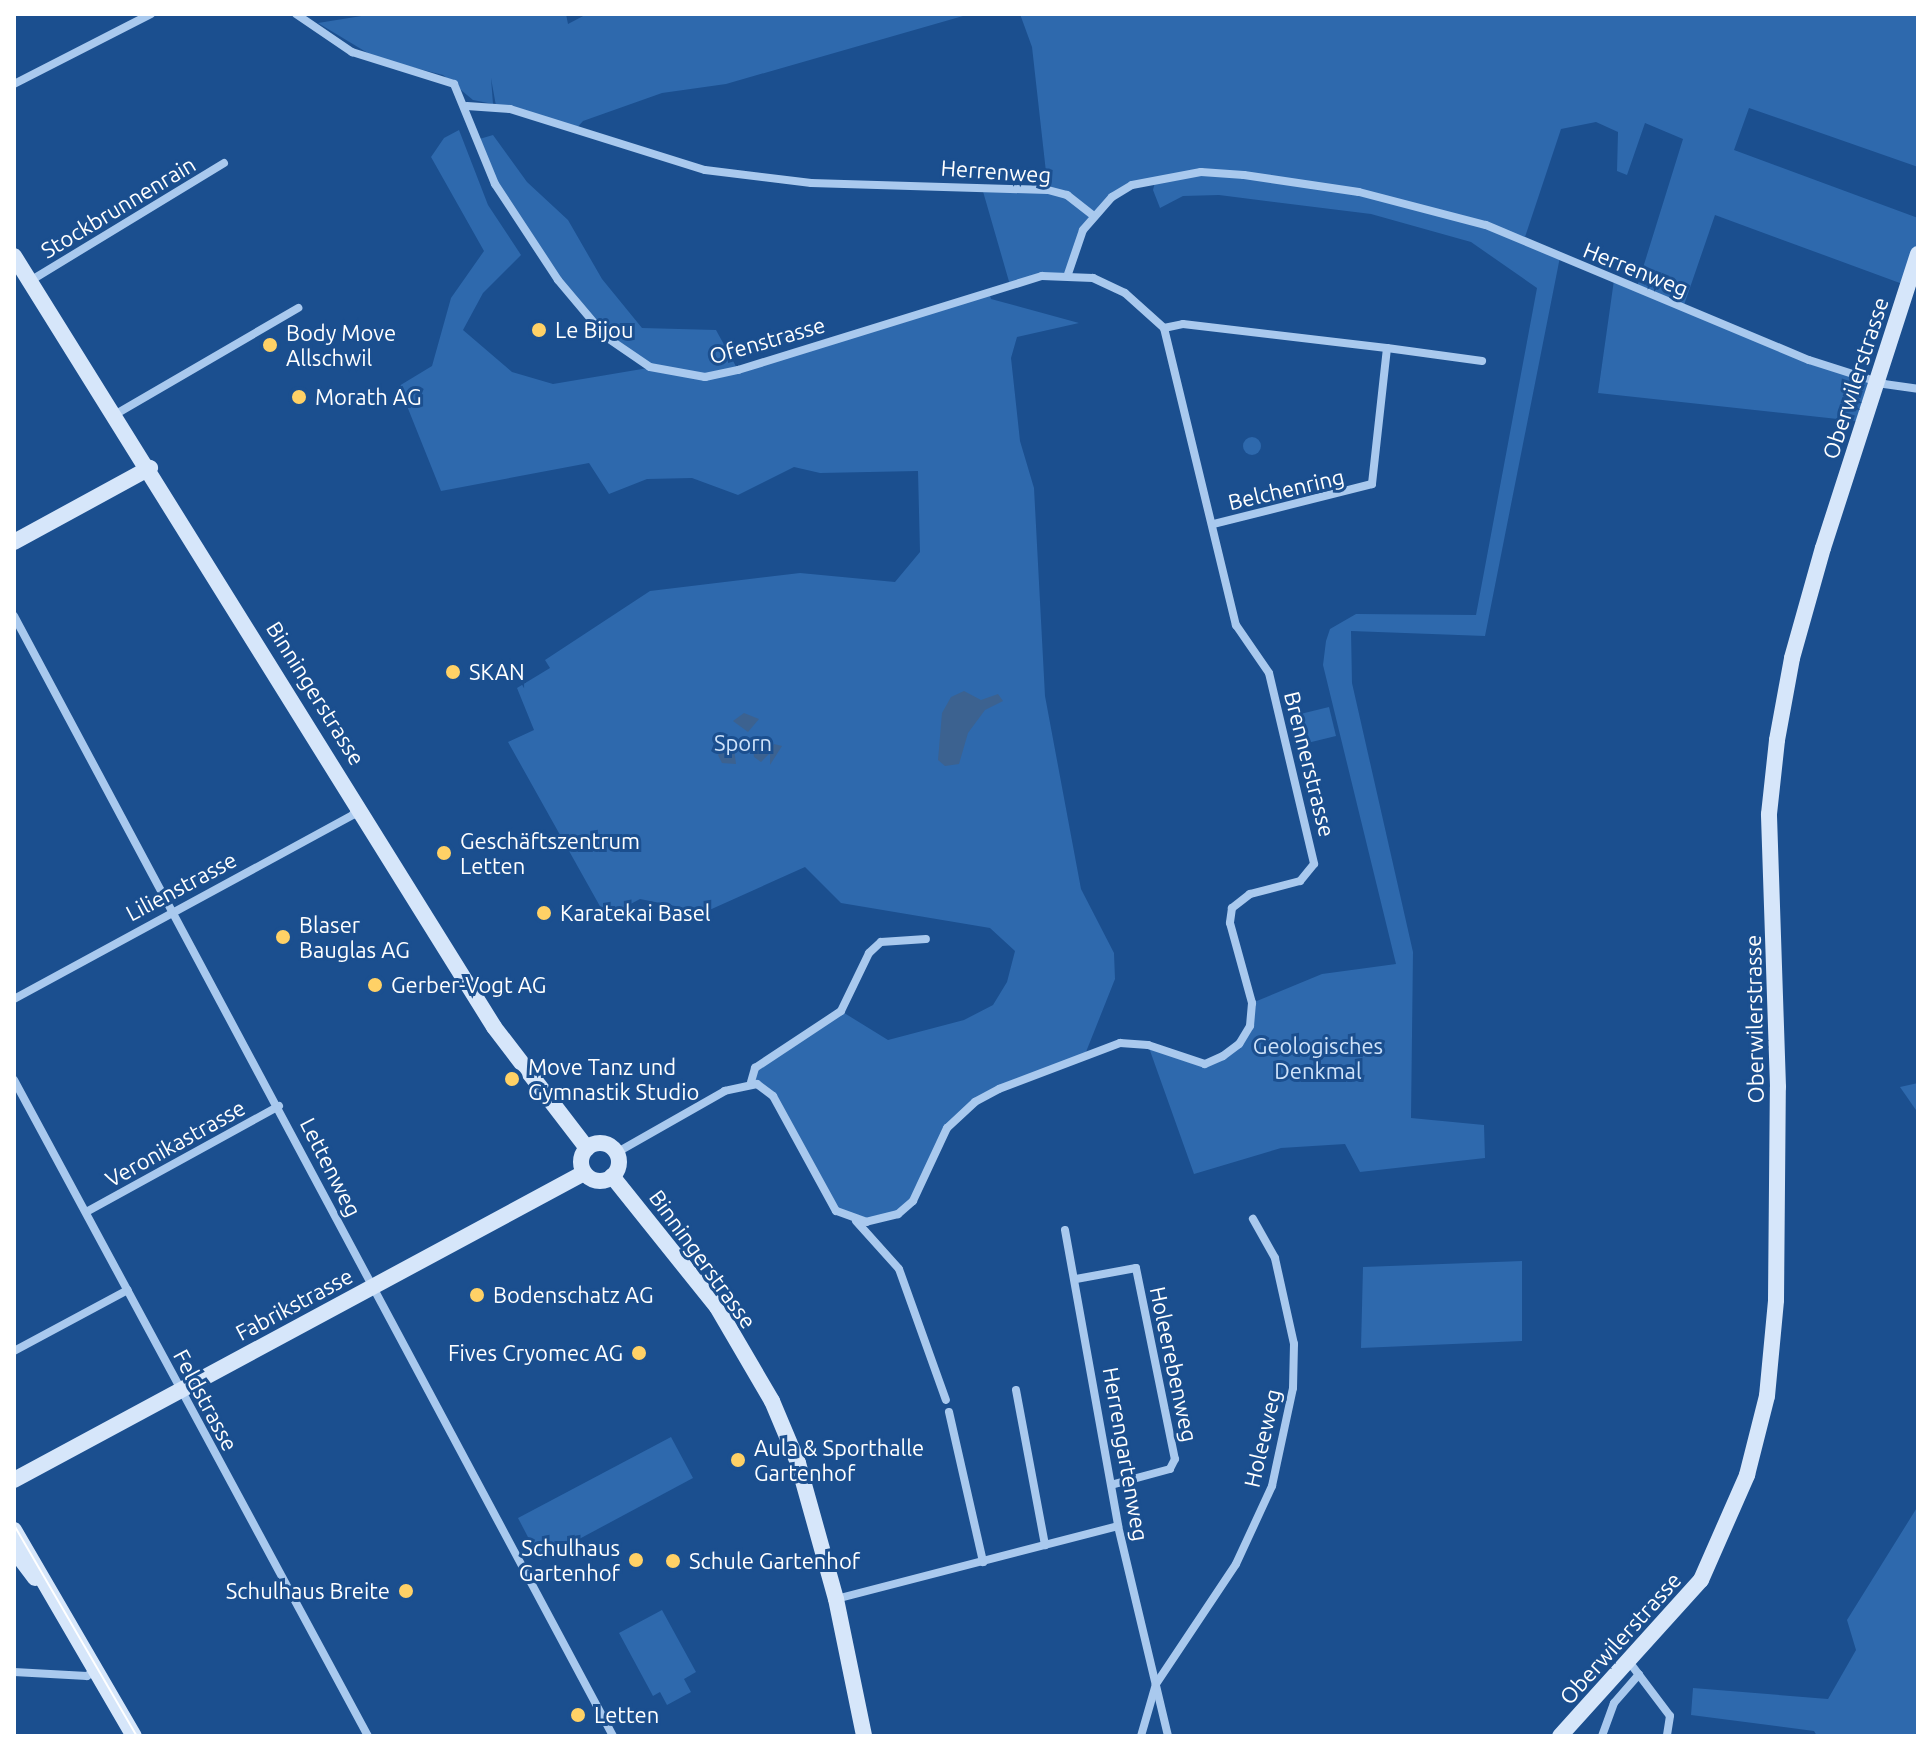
<!DOCTYPE html>
<html>
<head>
<meta charset="utf-8">
<style>
  body { margin:0 }
  #map { position:relative; width:1932px; height:1750px; overflow:hidden; background:#1b4f8f; font-family:Ubuntu,sans-serif }
  div>[style] { position:absolute }
  [style*='--x'] { left:calc(var(--x)*1px); top:calc(var(--y)*1px); width:calc(var(--w)*1px); rotate:calc(var(--a)*1deg) }
  .green>* { inset:0; background:#2e69ad }
  .round { border-radius:50% }
  .water>* { inset:0; background:#3c6290 }
  .street>* { height:8px; margin:-4px; padding:0 4px; transform-origin:4px; border-radius:4px; background:#a9c9ee }
  .secondary>* { height:16px; margin:-8px; padding:0 8px; transform-origin:8px; border-radius:8px; background:#d6e6fa }
  .secondary>.ring { margin:-8px; padding:0; box-sizing:content-box; background:none; border:16px solid #d6e6fa; border-radius:50% }
  .tram>* { height:2px; margin:-1px; padding:0 1px; transform-origin:1px; border-radius:1px; background:#fff }
  .dots>* { width:22px; height:22px; translate:-50% -50%; box-sizing:border-box; border:4px solid #1b4f8f; border-radius:50% }
  span { translate:-50% -50%; white-space:nowrap; text-align:center; line-height:1.15; -webkit-text-stroke:6px #1b4f8f; paint-order:stroke }
  .street-label { font-size:22px; color:#fff }
  .poi-label { font-size:22px; color:#fff }
  .left { translate:0 -50%; text-align:left }
  .right { translate:-100% -50%; text-align:right }
  .park-label { font-size:22px; color:#cfe3fa }
  .frame { position:absolute; inset:0; border:16px solid #fff; pointer-events:none }
</style>
</head>
<body>
<div id="map">
  <div class="green">
    <i style="clip-path:polygon(374px 14px,566px 14px,568px 24px,587px 14px,970px 14px,726px 84px,662px 93px,583px 121px,575px 130px,496px 106px,491px 78px,493px 104px,473px 100px,443px 75px,376px 58px,318px 23px)"></i>
    <i style="clip-path:polygon(1020px 14px,1918px 14px,1918px 167px,1749px 108px,1734px 150px,1918px 218px,1918px 254px,1908px 286px,1715px 215px,1683px 308px,1870px 381px,1865px 422px,1598px 393px,1614px 280px,1637px 287px,1683px 139px,1645px 123px,1627px 175px,1617px 171px,1618px 132px,1596px 122px,1561px 129px,1524px 240px,1560px 257px,1485px 636px,1351px 631px,1352px 683px,1413px 952px,1411px 1118px,1484px 1125px,1485px 1158px,1360px 1172px,1345px 1144px,1281px 1148px,1194px 1174px,1148px 1045px,1205px 1064px,1223px 1056px,1249px 1026px,1252px 1003px,1322px 974px,1396px 964px,1323px 665px,1326px 641px,1330px 629px,1356px 614px,1476px 615px,1537px 288px,1471px 242px,1371px 214px,1219px 195px,1183px 196px,1160px 208px,1153px 190px,1156px 178px,1132px 185px,1093px 215px,1068px 274px,1010px 285px,982px 188px,1048px 190px,1032px 47px)"></i>
    <i style="clip-path:polygon(459px 130px,488px 205px,521px 255px,483px 293px,463px 330px,512px 372px,553px 384px,648px 368px,582px 310px,495px 184px,476px 140px,493px 135px,527px 182px,568px 220px,602px 279px,642px 328px,716px 330px,738px 370px,989px 292px,991px 299px,1079px 323px,1017px 337px,1011px 358px,1020px 441px,1034px 488px,1045px 696px,1081px 889px,1114px 953px,1115px 979px,1084px 1057px,999px 1089px,947px 1128px,928px 1175px,898px 1214px,867px 1222px,836px 1211px,773px 1096px,751px 1082px,755px 1068px,841px 1011px,888px 1040px,964px 1020px,993px 1005px,1007px 982px,1015px 951px,990px 928px,841px 903px,805px 867px,705px 912px,640px 899px,606px 917px,508px 742px,534px 730px,517px 688px,550px 668px,545px 660px,650px 591px,800px 573px,895px 582px,920px 552px,918px 471px,820px 473px,794px 467px,738px 495px,692px 478px,647px 479px,609px 494px,589px 463px,441px 491px,399px 386px,432px 366px,451px 298px,484px 251px,431px 157px,444px 138px)"></i>
    <i class="round" style="left:1243px;top:437px;width:18px;height:18px"></i>
    <i style="clip-path:polygon(1329px 707px,1336px 736px,1295px 746px,1288px 717px)"></i>
    <i style="clip-path:polygon(1918px 1083px,1918px 1113px,1900px 1087px)"></i>
    <i style="clip-path:polygon(1522px 1261px,1522px 1341px,1361px 1348px,1363px 1267px)"></i>
    <i style="clip-path:polygon(671px 1437px,693px 1478px,540px 1560px,518px 1518px)"></i>
    <i style="clip-path:polygon(1918px 1506px,1918px 1736px,1817px 1736px,1814px 1731px,1691px 1715px,1693px 1688px,1828px 1699px,1856px 1650px,1847px 1620px)"></i>
    <i style="clip-path:polygon(662px 1610px,696px 1672px,684px 1679px,691px 1692px,667px 1705px,660px 1692px,653px 1696px,619px 1633px)"></i>
  </div>
  <div class="water">
    <i style="clip-path:polygon(964px 691px,981px 700px,998px 694px,1003px 701px,985px 710px,968px 733px,959px 764px,945px 766px,938px 760px,942px 713px,951px 697px)"></i>
    <i style="clip-path:polygon(744px 713px,759px 719px,748px 732px,733px 721px)"></i>
    <i style="clip-path:polygon(762px 739px,771px 751px,774px 744px,782px 746px,770px 765px,770px 753px,761px 762px,754px 757px,753px 749px)"></i>
    <i style="clip-path:polygon(733px 741px,736px 764px,722px 763px,718px 755px)"></i>
  </div>
  <div class="street">
    <i style="--x:296;--y:14;--w:68;--a:34.2"></i>
    <i style="--x:352;--y:52;--w:107;--a:17.4"></i>
    <i style="--x:454;--y:84;--w:108;--a:67.7"></i>
    <i style="--x:495;--y:184;--w:115;--a:56.7"></i>
    <i style="--x:558;--y:280;--w:75;--a:49.9"></i>
    <i style="--x:606;--y:337;--w:53;--a:34.3"></i>
    <i style="--x:650;--y:367;--w:56;--a:10.3"></i>
    <i style="--x:705;--y:377;--w:34;--a:-12"></i>
    <i style="--x:738;--y:370;--w:318;--a:-17.2"></i>
    <i style="--x:1042;--y:276;--w:51;--a:2.2"></i>
    <i style="--x:1093;--y:278;--w:35;--a:25"></i>
    <i style="--x:1125;--y:293;--w:52;--a:41.9"></i>
    <i style="--x:1164;--y:328;--w:306;--a:76.4"></i>
    <i style="--x:1236;--y:625;--w:58;--a:55.5"></i>
    <i style="--x:1269;--y:673;--w:196;--a:76.7"></i>
    <i style="--x:1314;--y:864;--w:22;--a:129"></i>
    <i style="--x:1300;--y:881;--w:52;--a:165.4"></i>
    <i style="--x:1250;--y:894;--w:23;--a:142"></i>
    <i style="--x:1232;--y:908;--w:15;--a:98"></i>
    <i style="--x:1230;--y:923;--w:83;--a:74.6"></i>
    <i style="--x:1252;--y:1003;--w:23;--a:95"></i>
    <i style="--x:1250;--y:1026;--w:21;--a:121"></i>
    <i style="--x:1239;--y:1044;--w:20;--a:143"></i>
    <i style="--x:1223;--y:1056;--w:20;--a:156"></i>
    <i style="--x:1205;--y:1064;--w:60;--a:-161.6"></i>
    <i style="--x:1148;--y:1045;--w:28;--a:-176"></i>
    <i style="--x:1120;--y:1043;--w:129;--a:159.2"></i>
    <i style="--x:999;--y:1089;--w:27;--a:152"></i>
    <i style="--x:975;--y:1102;--w:38;--a:137"></i>
    <i style="--x:947;--y:1128;--w:81;--a:115"></i>
    <i style="--x:913;--y:1201;--w:20;--a:139"></i>
    <i style="--x:898;--y:1214;--w:32;--a:166"></i>
    <i style="--x:867;--y:1222;--w:33;--a:-160"></i>
    <i style="--x:836;--y:1211;--w:131;--a:-118.7"></i>
    <i style="--x:773;--y:1096;--w:20;--a:-143"></i>
    <i style="--x:757;--y:1084;--w:33;--a:168"></i>
    <i style="--x:725;--y:1091;--w:125;--a:150.4"></i>
    <i style="--x:14;--y:84;--w:154;--a:-27.1"></i>
    <i style="--x:467;--y:106;--w:43;--a:4"></i>
    <i style="--x:510;--y:109;--w:204;--a:17.4"></i>
    <i style="--x:705;--y:170;--w:107;--a:7"></i>
    <i style="--x:811;--y:183;--w:237;--a:1.7"></i>
    <i style="--x:1048;--y:190;--w:20;--a:15"></i>
    <i style="--x:1067;--y:195;--w:33;--a:38"></i>
    <i style="--x:1068;--y:274;--w:46;--a:-71.2"></i>
    <i style="--x:1083;--y:230;--w:44;--a:-48.7"></i>
    <i style="--x:1112;--y:197;--w:23;--a:-31"></i>
    <i style="--x:1132;--y:185;--w:70;--a:-10.7"></i>
    <i style="--x:1201;--y:172;--w:43;--a:4"></i>
    <i style="--x:1244;--y:175;--w:116;--a:8.4"></i>
    <i style="--x:1359;--y:192;--w:131;--a:14.6"></i>
    <i style="--x:1486;--y:225;--w:350;--a:22.7"></i>
    <i style="--x:1809;--y:360;--w:79;--a:17.7"></i>
    <i style="--x:1884;--y:384;--w:34;--a:8"></i>
    <i style="--x:30;--y:281;--w:227;--a:-31.3"></i>
    <i style="--x:1164;--y:328;--w:19;--a:-12"></i>
    <i style="--x:1183;--y:324;--w:205;--a:6.7"></i>
    <i style="--x:1387;--y:348;--w:137;--a:96.3"></i>
    <i style="--x:1372;--y:484;--w:163;--a:165.8"></i>
    <i style="--x:1387;--y:348;--w:96;--a:7.8"></i>
    <i style="--x:116;--y:414;--w:211;--a:-30.2"></i>
    <i style="--x:14;--y:616;--w:1270;--a:61.86"></i>
    <i style="--x:14;--y:999;--w:386;--a:-28.5"></i>
    <i style="--x:353;--y:815;--w:9;--a:-72"></i>
    <i style="--x:14;--y:1080;--w:745;--a:61.65"></i>
    <i style="--x:751;--y:1082;--w:15;--a:-74"></i>
    <i style="--x:755;--y:1068;--w:103;--a:-33.5"></i>
    <i style="--x:841;--y:1011;--w:64;--a:-64.2"></i>
    <i style="--x:869;--y:953;--w:16;--a:-43"></i>
    <i style="--x:881;--y:942;--w:45;--a:-3.8"></i>
    <i style="--x:88;--y:1211;--w:218;--a:-28.8"></i>
    <i style="--x:856;--y:1221;--w:64;--a:48.1"></i>
    <i style="--x:899;--y:1269;--w:139;--a:70.3"></i>
    <i style="--x:1065;--y:1230;--w:301;--a:79.8"></i>
    <i style="--x:1118;--y:1526;--w:216;--a:76.6"></i>
    <i style="--x:1076;--y:1279;--w:61;--a:-10.4"></i>
    <i style="--x:1136;--y:1268;--w:195;--a:78.5"></i>
    <i style="--x:1175;--y:1459;--w:11;--a:117"></i>
    <i style="--x:1170;--y:1469;--w:58;--a:165"></i>
    <i style="--x:14;--y:1351;--w:129;--a:-28.2"></i>
    <i style="--x:1016;--y:1390;--w:158;--a:79.4"></i>
    <i style="--x:949;--y:1412;--w:154;--a:77.2"></i>
    <i style="--x:836;--y:1599;--w:291;--a:-14.5"></i>
    <i style="--x:1630;--y:1663;--w:66;--a:53"></i>
    <i style="--x:1670;--y:1716;--w:20;--a:99"></i>
    <i style="--x:14;--y:1672;--w:73;--a:3.1"></i>
    <i style="--x:87;--y:1676;--w:9;--a:-36"></i>
    <i style="--x:1141;--y:1736;--w:54;--a:-73.9"></i>
    <i style="--x:1156;--y:1684;--w:144;--a:-56.3"></i>
    <i style="--x:1236;--y:1564;--w:86;--a:-65.2"></i>
    <i style="--x:1272;--y:1486;--w:100;--a:-77.9"></i>
    <i style="--x:1293;--y:1388;--w:44;--a:-88.7"></i>
    <i style="--x:1294;--y:1344;--w:88;--a:-102.5"></i>
    <i style="--x:1275;--y:1258;--w:45;--a:-119.4"></i>
    <i style="--x:1602;--y:1736;--w:35;--a:-70"></i>
    <i style="--x:1614;--y:1703;--w:38;--a:-49"></i>
  </div>
  <div class="secondary">
    <i style="--x:14;--y:256;--w:908;--a:58.09"></i>
    <i style="--x:494;--y:1027;--w:153;--a:52.5"></i>
    <i style="--x:14;--y:542;--w:155;--a:-28.6"></i>
    <i class="ring" style="left:581px;top:1143px;width:22px;height:22px"></i>
    <i style="--x:612;--y:1176;--w:168;--a:51.3"></i>
    <i style="--x:717;--y:1307;--w:109;--a:59.7"></i>
    <i style="--x:772;--y:1401;--w:67;--a:67.2"></i>
    <i style="--x:798;--y:1463;--w:141;--a:74.4"></i>
    <i style="--x:836;--y:1599;--w:140;--a:78.4"></i>
    <i style="--x:14;--y:1480;--w:647;--a:-28.31"></i>
    <i style="--x:14;--y:1530;--w:238;--a:59.8"></i>
    <i style="--x:14;--y:1550;--w:35;--a:53"></i>
    <i style="--x:1560;--y:1736;--w:210;--a:-47.9"></i>
    <i style="--x:1701;--y:1580;--w:115;--a:-66.3"></i>
    <i style="--x:1747;--y:1475;--w:81;--a:-75.8"></i>
    <i style="--x:1767;--y:1396;--w:96;--a:-84.6"></i>
    <i style="--x:1776;--y:1300;--w:213;--a:-89.5"></i>
    <i style="--x:1778;--y:1087;--w:273;--a:-91.9"></i>
    <i style="--x:1769;--y:814;--w:74;--a:-83.8"></i>
    <i style="--x:1777;--y:740;--w:83;--a:-79.6"></i>
    <i style="--x:1792;--y:658;--w:114;--a:-74.3"></i>
    <i style="--x:1823;--y:548;--w:309;--a:-72.1"></i>
  </div>
  <div class="tram">
    <i style="--x:14;--y:1525;--w:244;--a:59.8"></i>
  </div>
  <div class="dots">
    <i style="left:539px;top:330px;background:#ffd166"></i>
    <i style="left:270px;top:345px;background:#ffd166"></i>
    <i style="left:299px;top:397px;background:#ffd166"></i>
    <i style="left:453px;top:672px;background:#ffd166"></i>
    <i style="left:444px;top:853px;background:#ffd166"></i>
    <i style="left:544px;top:913px;background:#ffd166"></i>
    <i style="left:283px;top:937px;background:#ffd166"></i>
    <i style="left:375px;top:985px;background:#ffd166"></i>
    <i style="left:512px;top:1079px;background:#ffd166"></i>
    <i style="left:477px;top:1295px;background:#ffd166"></i>
    <i style="left:639px;top:1353px;background:#ffd166"></i>
    <i style="left:738px;top:1460px;background:#ffd166"></i>
    <i style="left:636px;top:1560px;background:#ffd166"></i>
    <i style="left:673px;top:1561px;background:#ffd166"></i>
    <i style="left:406px;top:1591px;background:#ffd166"></i>
    <i style="left:578px;top:1715px;background:#ffd166"></i>
  </div>
  <div class="street-label">
    <span style="left:996px;top:171px;rotate:4deg">Herrenweg</span>
    <span style="left:118px;top:207px;rotate:-31deg">Stockbrunnenrain</span>
    <span style="left:1636px;top:269px;rotate:22deg">Herrenweg</span>
    <span style="left:767px;top:340px;rotate:-16deg">Ofenstrasse</span>
    <span style="left:1855px;top:378px;rotate:-72deg">Oberwilerstrasse</span>
    <span style="left:1286px;top:489px;rotate:-13deg">Belchenring</span>
    <span style="left:316px;top:693px;rotate:58deg">Binningerstrasse</span>
    <span style="left:1310px;top:764px;rotate:76deg">Brennerstrasse</span>
    <span style="left:181px;top:886px;rotate:-28deg">Lilienstrasse</span>
    <span style="left:1754px;top:1019px;rotate:-91deg">Oberwilerstrasse</span>
    <span style="left:175px;top:1143px;rotate:-29deg">Veronikastrasse</span>
    <span style="left:331px;top:1167px;rotate:63deg">Lettenweg</span>
    <span style="left:703px;top:1259px;rotate:54deg">Binningerstrasse</span>
    <span style="left:294px;top:1304px;rotate:-28deg">Fabrikstrasse</span>
    <span style="left:1174px;top:1364px;rotate:78deg">Holeerebenweg</span>
    <span style="left:206px;top:1400px;rotate:62deg">Feldstrasse</span>
    <span style="left:1262px;top:1438px;rotate:-77deg">Holeeweg</span>
    <span style="left:1126px;top:1454px;rotate:80deg">Herrengartenweg</span>
    <span style="left:1620px;top:1638px;rotate:-48deg">Oberwilerstrasse</span>
  </div>
  <div class="poi-label">
    <span class="left" style="left:555px;top:330px">Le Bijou</span>
    <span class="left" style="left:286px;top:345px">Body Move<br>Allschwil</span>
    <span class="left" style="left:315px;top:397px">Morath AG</span>
    <span class="left" style="left:469px;top:672px">SKAN</span>
    <span class="left" style="left:460px;top:853px">Geschäftszentrum<br>Letten</span>
    <span class="left" style="left:560px;top:913px">Karatekai Basel</span>
    <span class="left" style="left:299px;top:937px">Blaser<br>Bauglas AG</span>
    <span class="left" style="left:391px;top:985px">Gerber-Vogt AG</span>
    <span class="left" style="left:528px;top:1079px">Move Tanz und<br>Gymnastik Studio</span>
    <span class="left" style="left:493px;top:1295px">Bodenschatz AG</span>
    <span class="right" style="left:623px;top:1353px">Fives Cryomec AG</span>
    <span class="left" style="left:754px;top:1460px">Aula &amp; Sporthalle<br>Gartenhof</span>
    <span class="right" style="left:620px;top:1560px">Schulhaus<br>Gartenhof</span>
    <span class="left" style="left:689px;top:1561px">Schule Gartenhof</span>
    <span class="right" style="left:390px;top:1591px">Schulhaus Breite</span>
    <span class="left" style="left:594px;top:1715px">Letten</span>
  </div>
  <div class="park-label">
    <span style="left:743px;top:743px">Sporn</span>
    <span style="left:1318px;top:1058px">Geologisches<br>Denkmal</span>
  </div>
  <div class="frame"></div>
</div>
</body>
</html>
